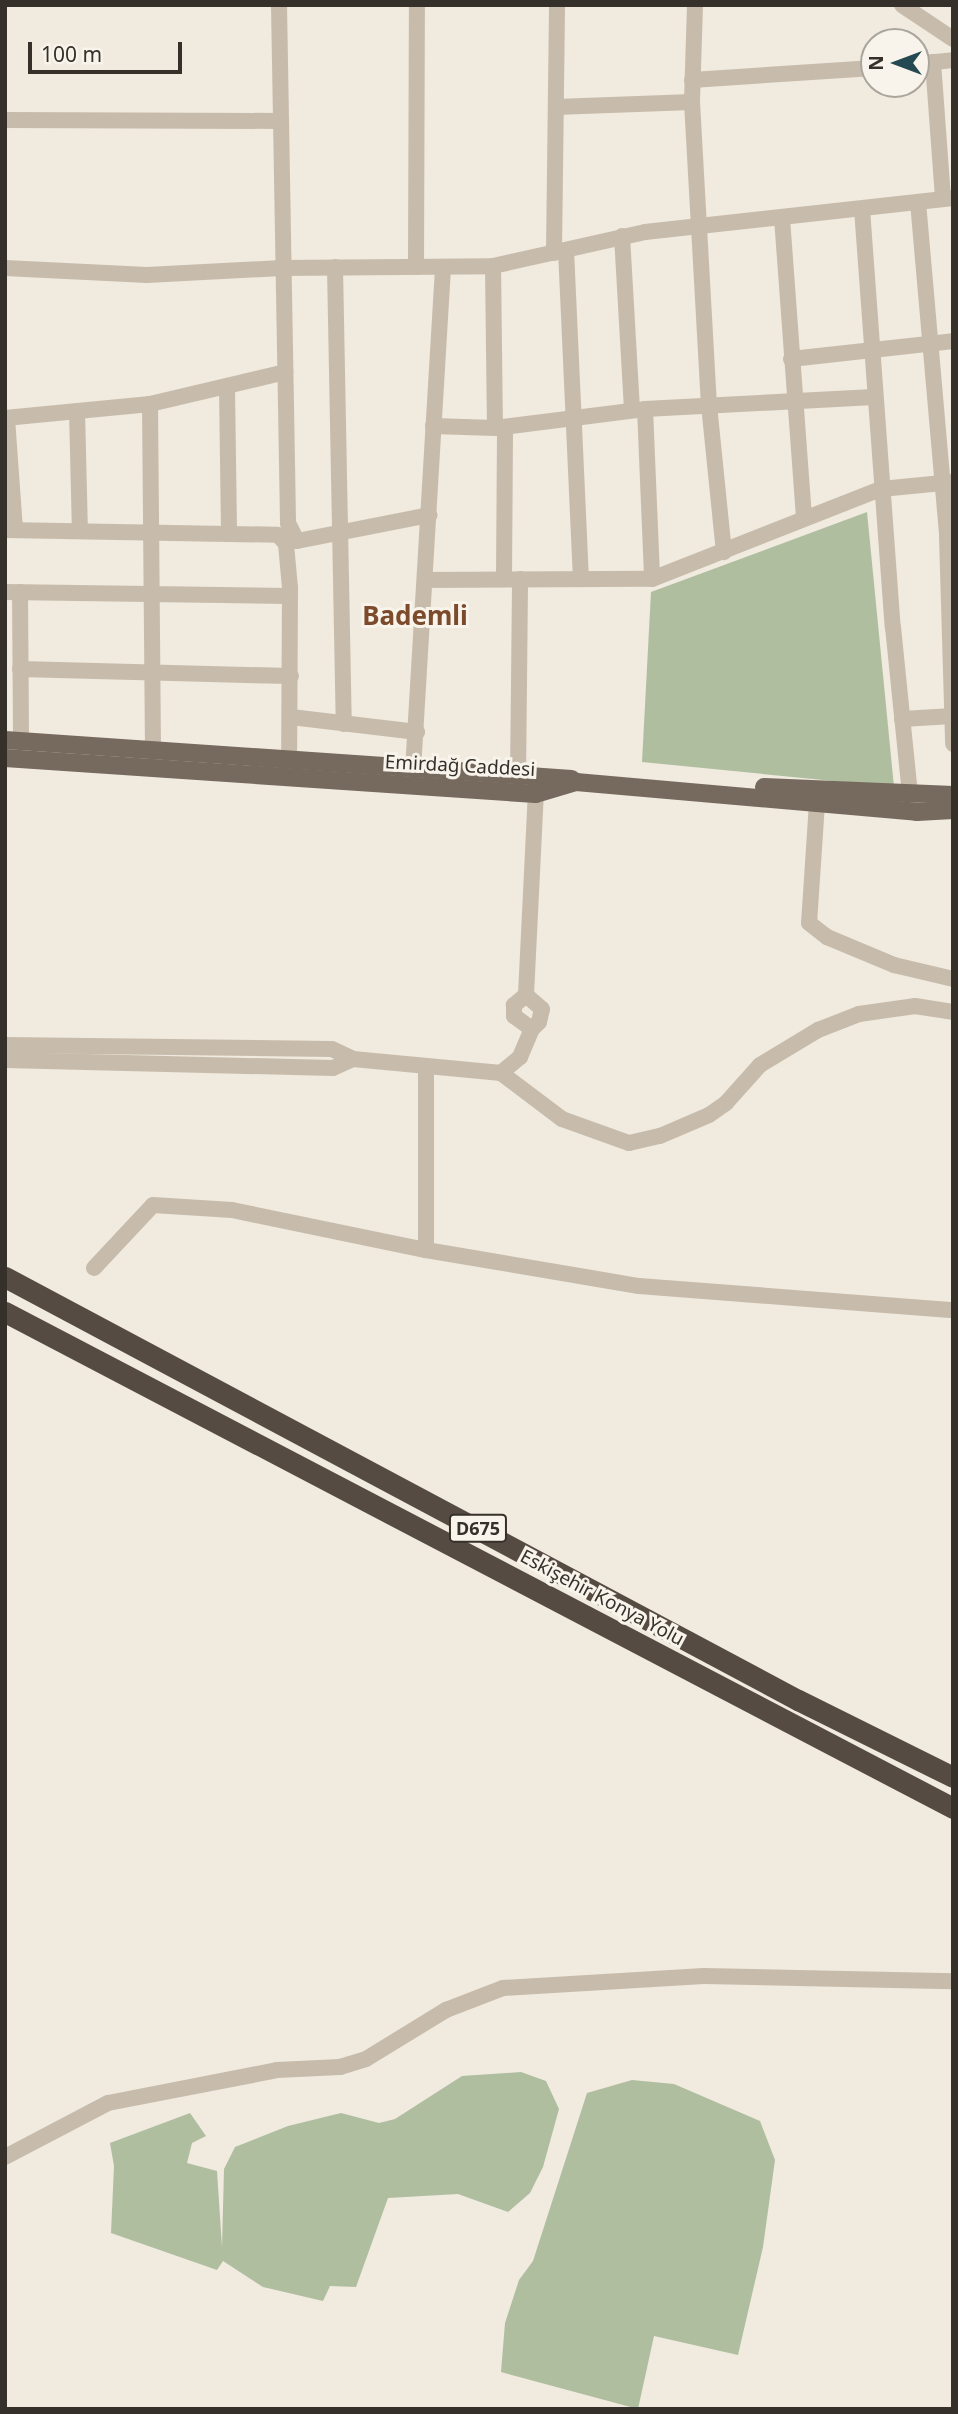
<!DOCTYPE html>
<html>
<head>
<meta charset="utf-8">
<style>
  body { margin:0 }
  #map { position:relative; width:958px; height:2414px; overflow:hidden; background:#f0eadf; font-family:"Noto Sans",sans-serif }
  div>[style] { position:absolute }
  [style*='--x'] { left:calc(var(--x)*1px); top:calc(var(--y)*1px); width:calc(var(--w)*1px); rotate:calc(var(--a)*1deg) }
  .green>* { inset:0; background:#b0bea0 }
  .minor>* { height:16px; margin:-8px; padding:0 8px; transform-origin:8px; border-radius:8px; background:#c7bcac }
  .major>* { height:18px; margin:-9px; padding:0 9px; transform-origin:9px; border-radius:9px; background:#76695d }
  .highway>* { height:21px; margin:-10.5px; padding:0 10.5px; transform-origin:10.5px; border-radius:10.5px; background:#564b42 }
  span { translate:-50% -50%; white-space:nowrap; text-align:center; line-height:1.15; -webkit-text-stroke:6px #f8f4eb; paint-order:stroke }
  .shield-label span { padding:2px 5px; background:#f8f4eb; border:2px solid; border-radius:5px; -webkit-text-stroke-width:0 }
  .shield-label { font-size:18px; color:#36302a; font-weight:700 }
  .street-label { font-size:19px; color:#36302a }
  .district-label { font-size:26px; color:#7c4b2c; font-weight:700 }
  .frame { position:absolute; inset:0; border:7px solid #36302a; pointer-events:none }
  .north { position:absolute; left:860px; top:28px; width:70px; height:70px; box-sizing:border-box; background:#f8f4eb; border:2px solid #aaa69e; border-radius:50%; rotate:270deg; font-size:19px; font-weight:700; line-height:28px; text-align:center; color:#36302a }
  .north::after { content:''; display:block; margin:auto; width:24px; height:32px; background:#244953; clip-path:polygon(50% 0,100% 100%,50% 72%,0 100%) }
  .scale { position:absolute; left:28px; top:42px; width:154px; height:32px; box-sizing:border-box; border:4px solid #36302a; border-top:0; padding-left:9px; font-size:21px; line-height:24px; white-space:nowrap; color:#36302a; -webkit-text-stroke:5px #f8f4eb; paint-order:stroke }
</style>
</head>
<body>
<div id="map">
  <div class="green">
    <i style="clip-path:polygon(867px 512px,894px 787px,642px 762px,651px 592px)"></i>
    <i style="clip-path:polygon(521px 2072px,546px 2081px,559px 2109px,543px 2167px,530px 2193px,508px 2212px,458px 2194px,388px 2198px,356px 2287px,330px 2286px,323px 2301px,263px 2287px,223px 2261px,217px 2270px,111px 2233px,114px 2166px,110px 2143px,190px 2113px,206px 2136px,192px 2143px,187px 2163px,217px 2171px,222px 2247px,224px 2169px,235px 2147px,288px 2126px,341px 2113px,379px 2123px,395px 2119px,462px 2076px)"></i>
    <i style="clip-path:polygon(632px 2080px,674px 2084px,760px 2121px,775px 2160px,763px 2247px,738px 2355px,654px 2336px,638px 2409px,501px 2372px,505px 2323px,519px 2280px,533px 2261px,587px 2093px)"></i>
  </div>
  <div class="minor">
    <i style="--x:279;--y:5;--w:518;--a:89"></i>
    <i style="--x:288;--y:523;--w:20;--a:63"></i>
    <i style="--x:297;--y:541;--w:135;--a:-11.1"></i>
    <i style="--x:695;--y:5;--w:97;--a:91.8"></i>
    <i style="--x:692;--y:102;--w:303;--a:86.8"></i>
    <i style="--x:709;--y:405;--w:148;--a:84.2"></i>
    <i style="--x:902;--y:5;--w:61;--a:33.7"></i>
    <i style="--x:933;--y:62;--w:137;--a:85.8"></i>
    <i style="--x:916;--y:64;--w:37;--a:-6"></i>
    <i style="--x:692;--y:80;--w:182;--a:-3.8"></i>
    <i style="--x:556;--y:107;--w:136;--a:-2.1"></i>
    <i style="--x:5;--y:120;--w:273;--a:0.2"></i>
    <i style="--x:918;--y:202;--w:335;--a:85"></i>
    <i style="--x:947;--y:536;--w:208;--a:88.3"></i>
    <i style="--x:862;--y:209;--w:419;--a:85.8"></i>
    <i style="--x:893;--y:627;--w:167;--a:84.2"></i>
    <i style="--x:910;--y:793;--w:20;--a:70"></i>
    <i style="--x:782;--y:218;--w:301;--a:85.8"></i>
    <i style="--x:622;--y:236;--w:174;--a:86.7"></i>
    <i style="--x:566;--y:250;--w:328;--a:87.4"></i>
    <i style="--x:554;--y:253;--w:248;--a:-89.3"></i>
    <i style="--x:493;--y:266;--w:162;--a:89.3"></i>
    <i style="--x:335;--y:267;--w:457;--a:88.9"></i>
    <i style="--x:416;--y:267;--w:262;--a:-89.8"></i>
    <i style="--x:5;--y:268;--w:142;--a:2.8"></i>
    <i style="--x:147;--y:275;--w:135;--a:-3"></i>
    <i style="--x:282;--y:268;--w:211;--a:-0.5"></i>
    <i style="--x:493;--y:266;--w:156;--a:-12.6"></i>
    <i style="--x:645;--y:232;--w:310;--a:-6.3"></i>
    <i style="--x:791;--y:359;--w:163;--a:-6.3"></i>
    <i style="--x:227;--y:388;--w:146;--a:89.2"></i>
    <i style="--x:150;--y:404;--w:349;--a:89.5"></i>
    <i style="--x:645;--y:409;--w:170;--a:87.6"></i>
    <i style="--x:77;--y:411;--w:119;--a:88.6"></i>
    <i style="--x:5;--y:418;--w:146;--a:-5.5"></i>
    <i style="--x:150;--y:404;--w:139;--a:-13.3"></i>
    <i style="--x:7;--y:418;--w:112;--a:85.9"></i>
    <i style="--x:433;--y:426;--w:62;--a:1.8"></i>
    <i style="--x:495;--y:428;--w:151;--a:-7.2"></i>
    <i style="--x:645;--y:409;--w:229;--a:-3"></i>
    <i style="--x:5;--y:530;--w:273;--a:1"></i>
    <i style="--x:278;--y:535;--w:12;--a:48"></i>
    <i style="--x:286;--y:544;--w:44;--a:84.8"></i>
    <i style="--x:290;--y:588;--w:182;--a:90.3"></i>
    <i style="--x:504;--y:578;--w:151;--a:-89.6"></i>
    <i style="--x:425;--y:580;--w:227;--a:-0.3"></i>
    <i style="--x:652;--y:579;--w:246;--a:-21.5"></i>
    <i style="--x:881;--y:489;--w:72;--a:-5.6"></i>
    <i style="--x:5;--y:592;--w:284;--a:0.8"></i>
    <i style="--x:20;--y:592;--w:150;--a:89.6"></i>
    <i style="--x:20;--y:669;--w:271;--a:1.5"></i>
    <i style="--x:291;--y:717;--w:127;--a:6.8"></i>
    <i style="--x:902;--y:719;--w:51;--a:-3.4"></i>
    <i style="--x:413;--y:770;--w:503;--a:-86.58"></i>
    <i style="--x:518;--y:777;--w:198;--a:-89.4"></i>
    <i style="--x:817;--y:803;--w:120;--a:93.8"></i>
    <i style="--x:809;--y:923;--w:23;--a:38"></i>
    <i style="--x:827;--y:937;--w:73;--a:22.7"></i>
    <i style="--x:894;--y:965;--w:61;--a:13.3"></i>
    <i style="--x:526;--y:995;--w:16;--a:140"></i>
    <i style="--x:514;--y:1005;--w:11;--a:90"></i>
    <i style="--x:514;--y:1016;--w:22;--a:36"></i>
    <i style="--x:5;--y:1045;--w:327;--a:0.7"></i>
    <i style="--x:332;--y:1049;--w:23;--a:25"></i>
    <i style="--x:353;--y:1059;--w:149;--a:5.4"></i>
    <i style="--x:501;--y:1073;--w:76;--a:37"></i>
    <i style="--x:562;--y:1119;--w:71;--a:19.7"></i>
    <i style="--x:629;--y:1143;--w:32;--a:-13"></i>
    <i style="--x:660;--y:1136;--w:53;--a:-23.2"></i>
    <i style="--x:709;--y:1115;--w:21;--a:-35"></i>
    <i style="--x:726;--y:1103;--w:51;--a:-48.2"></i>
    <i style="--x:760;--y:1065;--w:68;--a:-31.1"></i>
    <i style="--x:818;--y:1030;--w:44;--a:-21.3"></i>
    <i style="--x:859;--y:1014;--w:57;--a:-8.1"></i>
    <i style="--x:915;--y:1006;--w:38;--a:9"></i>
    <i style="--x:5;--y:1060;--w:328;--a:1.4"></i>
    <i style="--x:333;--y:1068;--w:22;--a:-24"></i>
    <i style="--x:501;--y:1073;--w:25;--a:-40"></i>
    <i style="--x:520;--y:1057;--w:30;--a:-67"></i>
    <i style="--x:532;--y:1029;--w:10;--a:-45"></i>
    <i style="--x:539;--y:1022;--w:13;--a:-77"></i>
    <i style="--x:542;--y:1009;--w:21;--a:-139"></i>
    <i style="--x:526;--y:995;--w:201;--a:-87.2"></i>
    <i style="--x:426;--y:1250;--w:181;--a:-90"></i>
    <i style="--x:94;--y:1268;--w:86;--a:-46.9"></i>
    <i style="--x:153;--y:1205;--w:79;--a:3.6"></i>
    <i style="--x:232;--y:1210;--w:198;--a:11.7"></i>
    <i style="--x:426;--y:1250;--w:216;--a:9.6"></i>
    <i style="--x:639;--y:1286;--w:315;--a:4.4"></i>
    <i style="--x:5;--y:2157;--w:116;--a:-27.7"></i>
    <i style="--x:108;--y:2103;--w:172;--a:-11"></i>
    <i style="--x:277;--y:2070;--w:63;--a:-2.7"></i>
    <i style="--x:340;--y:2067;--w:27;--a:-17"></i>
    <i style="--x:366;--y:2059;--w:94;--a:-31.5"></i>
    <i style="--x:446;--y:2010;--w:61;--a:-21.1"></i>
    <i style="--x:503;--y:1988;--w:201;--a:-3.4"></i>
    <i style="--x:704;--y:1976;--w:249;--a:1.2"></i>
  </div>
  <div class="major">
    <i style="--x:5;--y:740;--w:568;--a:3.93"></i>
    <i style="--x:5;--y:758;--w:532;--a:3.88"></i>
    <i style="--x:536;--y:794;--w:42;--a:-16.7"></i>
    <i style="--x:576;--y:782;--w:342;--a:5"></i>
    <i style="--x:917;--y:812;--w:36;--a:-3"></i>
    <i style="--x:764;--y:787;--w:189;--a:2.4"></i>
  </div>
  <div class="highway">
    <i style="--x:5;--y:1277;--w:899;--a:28.08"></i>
    <i style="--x:798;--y:1700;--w:173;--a:26.4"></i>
    <i style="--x:5;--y:1312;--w:1070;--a:27.62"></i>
  </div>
  <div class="shield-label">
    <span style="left:478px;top:1528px">D675</span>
  </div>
  <div class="street-label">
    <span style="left:460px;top:766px;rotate:3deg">Emirdağ Caddesi</span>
    <span style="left:602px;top:1598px;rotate:28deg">Eskişehir Konya Yolu</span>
  </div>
  <div class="district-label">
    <span style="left:415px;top:616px">Bademli</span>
  </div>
  <div class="frame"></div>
  <div class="north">N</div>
  <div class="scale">100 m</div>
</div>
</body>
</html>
